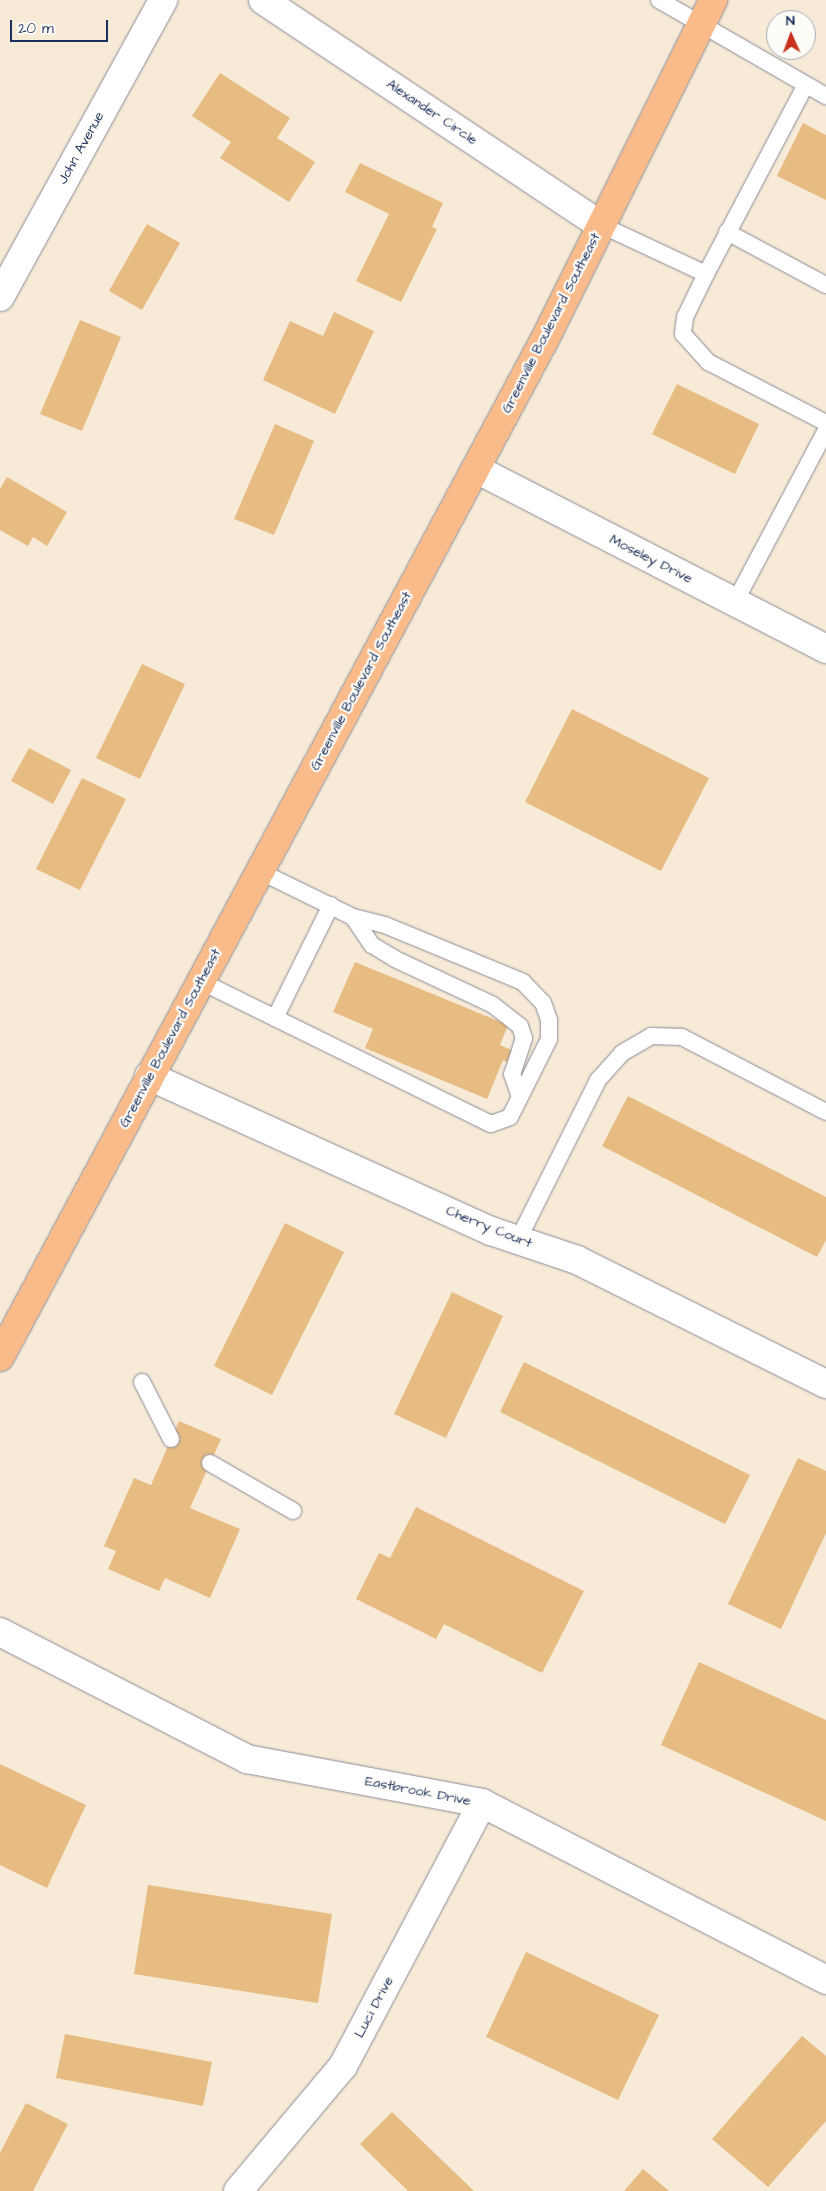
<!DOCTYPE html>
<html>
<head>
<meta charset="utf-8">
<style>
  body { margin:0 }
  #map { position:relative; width:826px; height:2191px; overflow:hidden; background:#f7ead6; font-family:"Architects Daughter",sans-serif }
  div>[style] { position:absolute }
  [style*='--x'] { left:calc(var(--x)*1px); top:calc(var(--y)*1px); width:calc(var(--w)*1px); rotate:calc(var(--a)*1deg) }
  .building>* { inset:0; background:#e6bc83 }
  .roads { filter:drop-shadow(0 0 1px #898c9a) drop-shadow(0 0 1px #898c9a) }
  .lane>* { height:16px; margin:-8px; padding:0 8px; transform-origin:8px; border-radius:8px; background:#fff }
  .street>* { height:28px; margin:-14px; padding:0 14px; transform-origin:14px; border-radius:14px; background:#fff }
  .highway>* { height:28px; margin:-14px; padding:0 14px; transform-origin:14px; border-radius:14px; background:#fabb8b }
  span { translate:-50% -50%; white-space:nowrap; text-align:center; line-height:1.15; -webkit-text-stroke:4.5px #fdfcf7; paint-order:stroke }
  .street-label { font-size:14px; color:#1b2f5e }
  .north { position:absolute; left:766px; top:10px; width:50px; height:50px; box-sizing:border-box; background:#fdfcf7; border:1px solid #a3aaba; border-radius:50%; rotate:358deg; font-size:14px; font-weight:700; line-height:20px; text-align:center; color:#1b2f5e }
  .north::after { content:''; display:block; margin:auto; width:18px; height:22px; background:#c8321e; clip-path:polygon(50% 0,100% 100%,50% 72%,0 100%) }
  .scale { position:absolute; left:10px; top:20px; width:98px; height:22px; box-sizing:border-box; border:2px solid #1b2f5e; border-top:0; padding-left:6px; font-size:15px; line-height:18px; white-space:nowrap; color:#1b2f5e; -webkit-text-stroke:4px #fdfcf7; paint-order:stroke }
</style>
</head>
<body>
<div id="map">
  <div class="building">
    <i style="clip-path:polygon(220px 73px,290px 118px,277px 138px,315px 162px,289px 202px,220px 158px,231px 142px,192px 116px)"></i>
    <i style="clip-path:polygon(803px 123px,826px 135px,826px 200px,777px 176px)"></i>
    <i style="clip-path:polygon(360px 163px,443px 203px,432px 227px,437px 229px,401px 302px,356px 281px,389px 214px,345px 192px)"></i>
    <i style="clip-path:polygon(147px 224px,180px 243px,142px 310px,109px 291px)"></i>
    <i style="clip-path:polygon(334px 312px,374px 331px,335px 414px,263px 380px,290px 321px,323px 336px)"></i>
    <i style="clip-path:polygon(80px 320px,121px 337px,82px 431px,40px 414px)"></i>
    <i style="clip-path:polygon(677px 384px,759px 424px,735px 474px,652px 434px)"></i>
    <i style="clip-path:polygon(275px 424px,314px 441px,274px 535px,234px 519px)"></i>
    <i style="clip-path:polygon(7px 477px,67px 512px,47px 546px,33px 537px,28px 546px,0 530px,0 489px)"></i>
    <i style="clip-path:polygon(142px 664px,185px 684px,140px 779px,96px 758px)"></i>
    <i style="clip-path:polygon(572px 709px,709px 778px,661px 871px,525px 802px)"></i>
    <i style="clip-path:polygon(29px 748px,71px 770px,53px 804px,11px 781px)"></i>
    <i style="clip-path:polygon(82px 778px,126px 799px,80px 890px,36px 869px)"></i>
    <i style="clip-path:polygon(355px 962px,508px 1025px,500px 1045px,514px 1051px,509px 1063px,503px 1060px,487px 1099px,365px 1048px,373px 1029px,333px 1012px)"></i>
    <i style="clip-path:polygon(628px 1096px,826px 1197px,826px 1240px,817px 1257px,602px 1146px)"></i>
    <i style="clip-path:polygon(285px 1223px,344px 1252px,272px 1395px,214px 1366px)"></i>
    <i style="clip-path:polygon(452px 1292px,503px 1316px,446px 1438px,394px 1414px)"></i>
    <i style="clip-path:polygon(524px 1362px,750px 1475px,725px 1524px,500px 1412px)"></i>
    <i style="clip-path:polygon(179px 1421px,221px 1439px,190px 1508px,240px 1529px,210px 1598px,165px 1578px,159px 1591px,108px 1569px,116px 1551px,104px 1546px,134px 1478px,151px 1485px)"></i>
    <i style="clip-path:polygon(798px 1458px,826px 1471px,826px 1533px,781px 1629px,728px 1604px)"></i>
    <i style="clip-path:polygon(416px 1507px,584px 1591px,542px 1673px,444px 1624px,436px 1639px,356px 1599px,379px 1553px,390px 1558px)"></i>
    <i style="clip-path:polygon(699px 1662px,826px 1720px,826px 1821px,661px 1745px)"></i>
    <i style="clip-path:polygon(0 1764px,86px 1805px,47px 1888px,0 1865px)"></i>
    <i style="clip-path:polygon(148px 1885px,332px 1914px,318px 2003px,134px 1974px)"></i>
    <i style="clip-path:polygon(526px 1952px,659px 2015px,618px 2100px,486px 2037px)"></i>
    <i style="clip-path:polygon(65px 2034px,212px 2062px,203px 2106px,56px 2078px)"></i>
    <i style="clip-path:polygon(802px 2036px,826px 2056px,826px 2121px,768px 2187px,712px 2139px)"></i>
    <i style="clip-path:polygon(26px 2103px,68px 2124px,33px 2191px,0 2191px,0 2153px)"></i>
    <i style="clip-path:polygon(392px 2112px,474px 2191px,408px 2191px,360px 2144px)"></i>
    <i style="clip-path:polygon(643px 2169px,669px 2191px,624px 2191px)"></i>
  </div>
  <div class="roads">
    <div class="lane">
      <i style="--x:659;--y:0;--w:193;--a:29.9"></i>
      <i style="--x:601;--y:225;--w:116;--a:25"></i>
      <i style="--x:706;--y:274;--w:212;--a:-62.2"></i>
      <i style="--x:727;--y:232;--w:112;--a:28.2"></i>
      <i style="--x:706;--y:274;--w:48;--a:116"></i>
      <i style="--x:685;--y:317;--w:17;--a:97"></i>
      <i style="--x:683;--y:334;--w:38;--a:48"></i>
      <i style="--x:708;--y:362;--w:133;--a:27.3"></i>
      <i style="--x:735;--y:602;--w:195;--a:-62.1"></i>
      <i style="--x:353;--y:917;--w:34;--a:56"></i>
      <i style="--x:372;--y:945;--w:27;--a:31"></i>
      <i style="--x:395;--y:959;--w:108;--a:25.1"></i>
      <i style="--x:493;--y:1005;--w:34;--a:38"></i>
      <i style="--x:520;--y:1026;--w:13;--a:72"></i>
      <i style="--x:524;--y:1038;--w:38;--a:108"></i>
      <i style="--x:512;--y:1074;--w:24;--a:71"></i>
      <i style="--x:200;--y:981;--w:324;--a:26.2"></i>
      <i style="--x:491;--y:1124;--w:20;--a:-20"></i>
      <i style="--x:510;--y:1117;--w:87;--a:-63.4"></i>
      <i style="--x:549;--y:1039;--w:19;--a:-90"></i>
      <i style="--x:549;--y:1020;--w:18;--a:-109"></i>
      <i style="--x:543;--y:1003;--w:29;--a:-134"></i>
      <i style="--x:523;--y:982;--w:149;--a:-157.6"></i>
      <i style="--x:385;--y:925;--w:33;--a:-166"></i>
      <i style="--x:353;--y:917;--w:102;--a:-153.9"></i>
      <i style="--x:275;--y:1018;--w:126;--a:-63.6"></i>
      <i style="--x:518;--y:1240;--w:179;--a:-63.4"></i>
      <i style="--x:598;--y:1080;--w:36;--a:-48"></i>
      <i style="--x:622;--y:1053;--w:34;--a:-30"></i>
      <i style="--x:651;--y:1036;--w:31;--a:2"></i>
      <i style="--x:682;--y:1037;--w:162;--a:27.5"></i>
      <i style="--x:142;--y:1382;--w:64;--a:63"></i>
      <i style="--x:210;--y:1463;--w:96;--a:30"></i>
    </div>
    <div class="street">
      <i style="--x:263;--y:0;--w:406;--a:33.7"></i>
      <i style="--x:0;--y:297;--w:339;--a:-61.2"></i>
      <i style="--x:476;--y:469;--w:394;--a:27.2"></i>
      <i style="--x:149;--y:1076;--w:375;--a:24.4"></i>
      <i style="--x:491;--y:1231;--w:91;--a:18.6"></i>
      <i style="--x:577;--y:1260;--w:278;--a:26.5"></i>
      <i style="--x:0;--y:1632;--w:278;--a:27.2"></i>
      <i style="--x:247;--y:1759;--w:239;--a:10.6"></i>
      <i style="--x:482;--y:1803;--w:387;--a:27.2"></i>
      <i style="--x:238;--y:2191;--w:163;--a:-50"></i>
      <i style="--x:343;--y:2066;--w:297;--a:-62.1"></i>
    </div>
    <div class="highway">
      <i style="--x:0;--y:1357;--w:1157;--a:-61.84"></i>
      <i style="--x:546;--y:337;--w:376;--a:-63.6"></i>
    </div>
  </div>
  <div class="street-label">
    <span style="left:432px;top:112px;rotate:34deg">Alexander Circle</span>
    <span style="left:81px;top:148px;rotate:-61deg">John Avenue</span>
    <span style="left:551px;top:323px;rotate:-63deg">Greenville Boulevard Southeast</span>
    <span style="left:651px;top:559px;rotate:27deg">Moseley Drive</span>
    <span style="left:361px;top:681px;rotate:-62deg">Greenville Boulevard Southeast</span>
    <span style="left:170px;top:1038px;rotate:-62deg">Greenville Boulevard Southeast</span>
    <span style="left:489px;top:1227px;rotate:22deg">Cherry Court</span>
    <span style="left:418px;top:1791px;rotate:11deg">Eastbrook Drive</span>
    <span style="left:374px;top:2007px;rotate:-62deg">Luci Drive</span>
  </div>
  <div class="north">N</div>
  <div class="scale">20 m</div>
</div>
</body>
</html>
